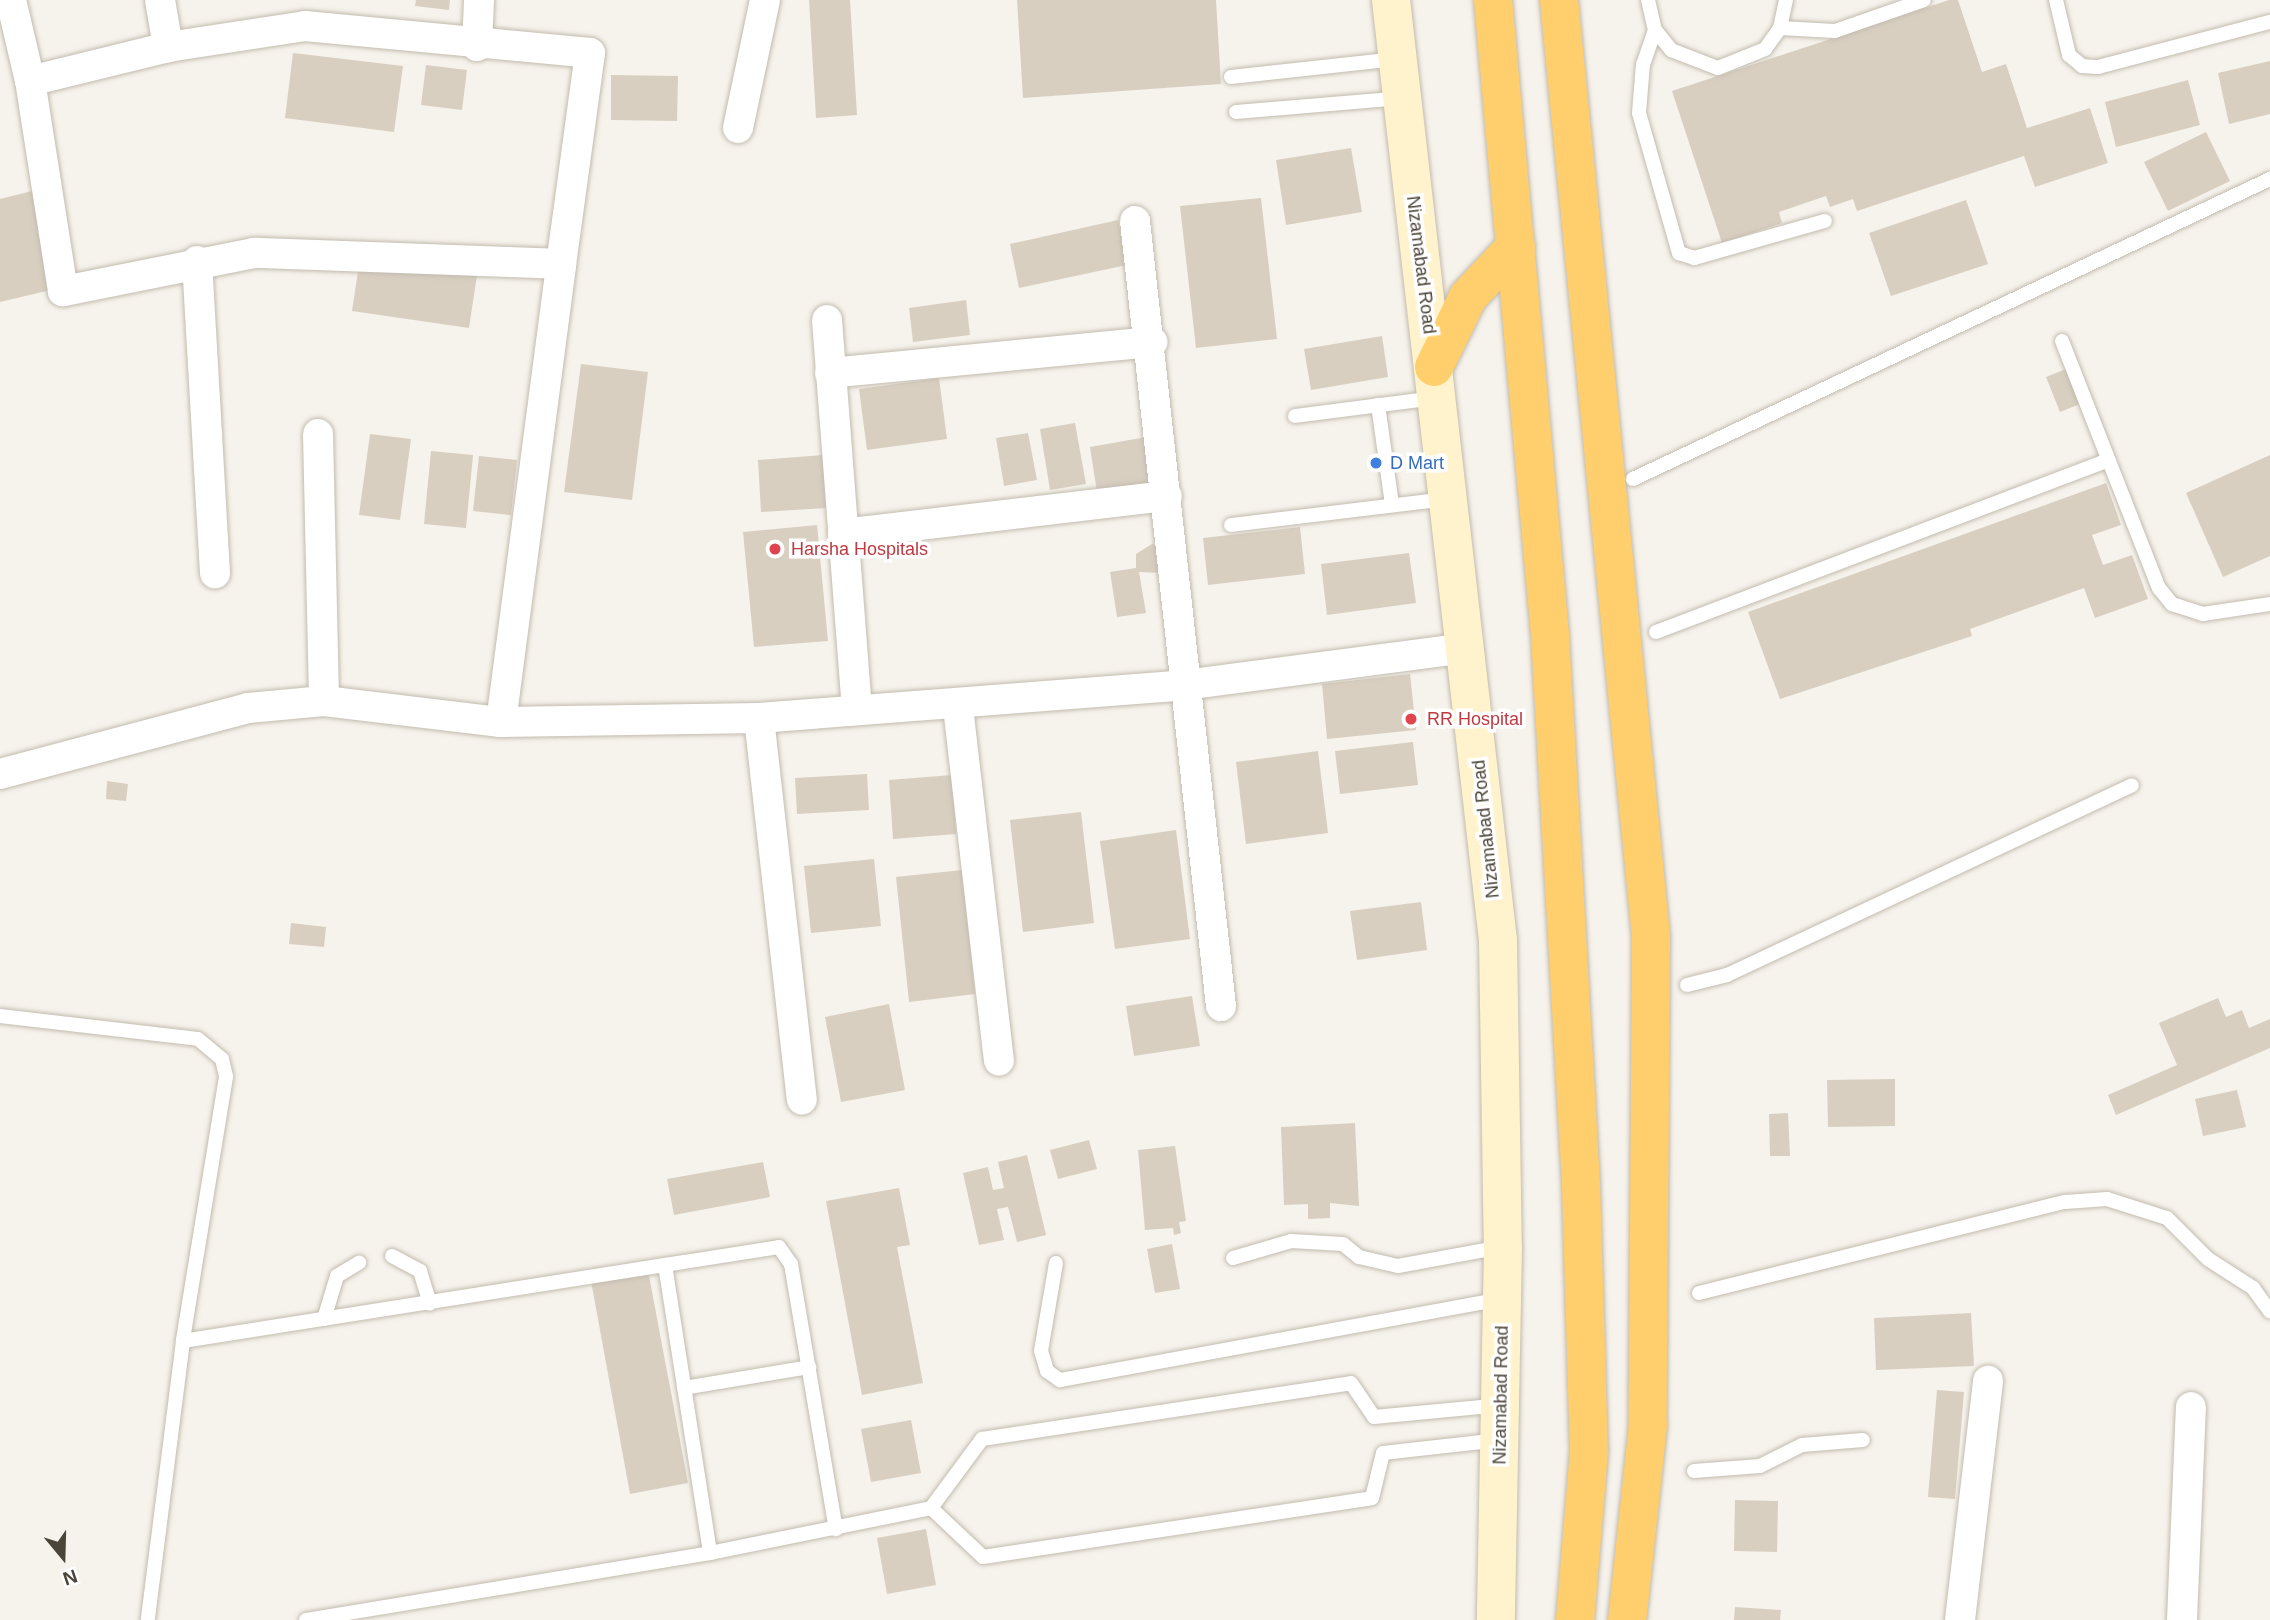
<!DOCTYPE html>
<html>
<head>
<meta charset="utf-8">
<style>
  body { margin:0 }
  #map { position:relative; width:2270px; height:1620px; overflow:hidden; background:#f6f3ec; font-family:Arial,sans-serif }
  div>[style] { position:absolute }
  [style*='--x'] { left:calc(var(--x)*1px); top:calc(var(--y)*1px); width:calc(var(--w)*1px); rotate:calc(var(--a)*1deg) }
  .building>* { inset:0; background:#d8cfc1 }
  .roads { filter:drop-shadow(0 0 2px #c2bbae) drop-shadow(0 0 2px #c2bbae) }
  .lane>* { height:14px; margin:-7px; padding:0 7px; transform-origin:7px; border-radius:7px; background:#fff }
  .street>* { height:30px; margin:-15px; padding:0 15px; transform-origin:15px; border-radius:15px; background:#fff }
  .secondary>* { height:38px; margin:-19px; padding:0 19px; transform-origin:19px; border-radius:19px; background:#fff3cd }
  .highway>* { height:38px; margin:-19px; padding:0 19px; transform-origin:19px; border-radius:19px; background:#ffcf6e }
  .dots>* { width:19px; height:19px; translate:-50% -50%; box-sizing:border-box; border:4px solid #fff; border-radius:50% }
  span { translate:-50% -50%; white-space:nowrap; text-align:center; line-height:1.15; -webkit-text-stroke:7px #fff; paint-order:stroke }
  .street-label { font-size:18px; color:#4b4439 }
  .shop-label { font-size:18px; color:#366cbe }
  .left { translate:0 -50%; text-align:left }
  .health-label { font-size:18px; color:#be3a42 }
  .north { position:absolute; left:28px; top:1522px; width:70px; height:70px; -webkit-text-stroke:5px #fff; paint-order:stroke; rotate:161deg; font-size:19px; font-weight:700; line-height:28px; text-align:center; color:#4b4439 }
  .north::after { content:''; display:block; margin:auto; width:24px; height:32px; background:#4b4439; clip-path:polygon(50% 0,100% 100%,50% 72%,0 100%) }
</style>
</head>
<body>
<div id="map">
  <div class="building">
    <i style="clip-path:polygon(416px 0,450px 0,449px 10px,415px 6px)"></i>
    <i style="clip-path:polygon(809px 0,850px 0,857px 115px,816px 118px)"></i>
    <i style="clip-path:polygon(1017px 0,1216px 0,1221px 84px,1023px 98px)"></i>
    <i style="clip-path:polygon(1949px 0,1958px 0,1982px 72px,2006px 64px,2027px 128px,2090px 108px,2108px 163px,2035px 187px,2024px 156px,1857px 211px,1853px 199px,1830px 207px,1826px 196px,1779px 212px,1782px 223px,1722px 243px,1672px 91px)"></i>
    <i style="clip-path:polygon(293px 53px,403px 66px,394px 132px,285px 118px)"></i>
    <i style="clip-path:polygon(2270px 61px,2270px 114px,2229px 124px,2218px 73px)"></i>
    <i style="clip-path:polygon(426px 65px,467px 70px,462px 110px,421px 105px)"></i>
    <i style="clip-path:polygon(611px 75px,678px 76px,677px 121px,611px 120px)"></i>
    <i style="clip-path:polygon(2188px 80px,2200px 125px,2116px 147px,2105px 102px)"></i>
    <i style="clip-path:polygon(2206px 132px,2230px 181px,2168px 211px,2144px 162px)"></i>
    <i style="clip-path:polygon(1351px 148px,1362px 212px,1286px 225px,1276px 160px)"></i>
    <i style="clip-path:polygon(36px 190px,59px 288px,0 302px,0 199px)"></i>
    <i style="clip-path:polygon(1261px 198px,1277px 339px,1196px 348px,1180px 206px)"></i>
    <i style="clip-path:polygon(1966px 200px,1988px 264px,1891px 296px,1869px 233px)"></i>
    <i style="clip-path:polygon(1118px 220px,1127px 265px,1019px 288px,1010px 244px)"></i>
    <i style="clip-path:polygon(360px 258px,477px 275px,469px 328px,352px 311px)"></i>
    <i style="clip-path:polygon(966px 300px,970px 335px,913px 342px,909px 308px)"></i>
    <i style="clip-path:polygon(1382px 336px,1388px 377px,1311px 390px,1304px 349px)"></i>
    <i style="clip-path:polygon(581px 364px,648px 372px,632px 500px,564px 492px)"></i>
    <i style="clip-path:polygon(2066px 369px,2080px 404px,2060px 412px,2046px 377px)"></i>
    <i style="clip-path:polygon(939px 378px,947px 439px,867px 450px,859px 389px)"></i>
    <i style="clip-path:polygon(1075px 423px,1086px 484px,1050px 490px,1040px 429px)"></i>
    <i style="clip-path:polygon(1028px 433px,1037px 480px,1004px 486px,996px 438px)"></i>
    <i style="clip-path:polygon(370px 434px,411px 439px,400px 520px,359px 515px)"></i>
    <i style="clip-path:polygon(1152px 436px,1159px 482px,1097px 492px,1090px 447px)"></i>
    <i style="clip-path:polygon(431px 451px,473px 455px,466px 528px,424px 524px)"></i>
    <i style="clip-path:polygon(823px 455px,826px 508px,761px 512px,758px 460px)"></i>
    <i style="clip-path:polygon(2270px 455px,2270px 556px,2223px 577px,2186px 493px)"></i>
    <i style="clip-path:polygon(479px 456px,517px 460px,511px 515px,473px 511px)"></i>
    <i style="clip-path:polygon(2106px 483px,2121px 525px,2092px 535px,2103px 565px,2132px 555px,2148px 599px,2095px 618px,2084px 588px,1970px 629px,1972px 636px,1780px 699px,1748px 612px)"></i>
    <i style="clip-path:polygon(817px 525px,828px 641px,754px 647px,743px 532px)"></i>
    <i style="clip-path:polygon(1300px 527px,1305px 574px,1208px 585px,1203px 538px)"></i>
    <i style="clip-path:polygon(1152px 544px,1159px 546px,1162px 573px,1139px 572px,1146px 613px,1117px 617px,1110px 572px,1136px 568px,1136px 554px)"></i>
    <i style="clip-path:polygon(1409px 553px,1416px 603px,1327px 615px,1321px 564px)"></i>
    <i style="clip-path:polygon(1410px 674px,1416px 730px,1327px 739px,1322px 684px)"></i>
    <i style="clip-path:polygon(1413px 742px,1418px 785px,1340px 794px,1335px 751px)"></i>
    <i style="clip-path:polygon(1318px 751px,1328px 833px,1246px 844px,1236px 762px)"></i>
    <i style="clip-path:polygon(867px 774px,869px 810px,797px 814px,795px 778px)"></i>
    <i style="clip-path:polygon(952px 775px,956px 834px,893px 839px,889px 780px)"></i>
    <i style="clip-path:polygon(107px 781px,128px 784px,126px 801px,106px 799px)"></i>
    <i style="clip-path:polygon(1081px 812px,1094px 923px,1023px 932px,1010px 820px)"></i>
    <i style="clip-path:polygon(1176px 830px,1190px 939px,1115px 949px,1100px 841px)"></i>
    <i style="clip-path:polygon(874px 859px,881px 926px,811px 933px,804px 866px)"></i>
    <i style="clip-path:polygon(962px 870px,975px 994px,909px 1002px,896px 877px)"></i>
    <i style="clip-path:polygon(1421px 902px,1427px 950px,1357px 960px,1350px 911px)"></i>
    <i style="clip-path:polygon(291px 923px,326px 927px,324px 947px,289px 944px)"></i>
    <i style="clip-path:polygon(1192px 996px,1200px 1046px,1134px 1056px,1126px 1006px)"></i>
    <i style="clip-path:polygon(2218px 998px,2226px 1017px,2242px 1010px,2249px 1028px,2270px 1019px,2270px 1048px,2116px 1115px,2108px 1095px,2177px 1065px,2159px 1023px)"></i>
    <i style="clip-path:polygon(889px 1004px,905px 1090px,841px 1102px,825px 1017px)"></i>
    <i style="clip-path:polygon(1895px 1079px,1895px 1126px,1828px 1127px,1827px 1080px)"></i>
    <i style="clip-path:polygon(2237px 1090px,2246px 1127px,2203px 1136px,2195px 1099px)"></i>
    <i style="clip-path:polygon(1788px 1113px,1790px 1156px,1770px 1156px,1769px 1114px)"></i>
    <i style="clip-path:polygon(1355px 1123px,1359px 1206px,1330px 1203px,1330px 1218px,1308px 1219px,1308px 1204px,1284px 1205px,1281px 1127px)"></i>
    <i style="clip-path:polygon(1089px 1140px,1097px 1169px,1058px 1179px,1050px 1150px)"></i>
    <i style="clip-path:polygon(1175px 1146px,1186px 1221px,1179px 1222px,1181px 1233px,1174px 1235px,1173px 1228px,1145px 1230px,1138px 1150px)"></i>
    <i style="clip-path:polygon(1027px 1155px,1046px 1235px,1017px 1242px,1008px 1207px,997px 1209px,1004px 1240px,979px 1245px,963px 1173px,988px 1167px,993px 1190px,1004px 1188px,998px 1162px)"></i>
    <i style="clip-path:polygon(763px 1162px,770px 1197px,674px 1215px,667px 1179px)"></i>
    <i style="clip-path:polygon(899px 1188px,910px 1245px,897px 1247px,923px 1383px,862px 1395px,826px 1201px)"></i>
    <i style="clip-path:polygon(1172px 1244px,1180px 1289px,1155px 1293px,1147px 1249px)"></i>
    <i style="clip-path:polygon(648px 1270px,688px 1483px,630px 1494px,591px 1281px)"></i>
    <i style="clip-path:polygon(1971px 1313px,1974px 1366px,1876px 1370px,1874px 1318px)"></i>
    <i style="clip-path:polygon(1937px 1390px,1964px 1392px,1955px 1499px,1928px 1497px)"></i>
    <i style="clip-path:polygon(911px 1420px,921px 1473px,871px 1482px,861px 1429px)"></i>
    <i style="clip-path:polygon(1735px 1500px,1778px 1501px,1777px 1552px,1734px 1551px)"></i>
    <i style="clip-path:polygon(926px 1529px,936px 1585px,887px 1594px,877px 1538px)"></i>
    <i style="clip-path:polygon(1735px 1607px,1781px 1610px,1780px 1620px,1734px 1620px)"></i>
  </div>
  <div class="roads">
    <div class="lane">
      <i style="--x:1648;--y:0;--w:31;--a:77"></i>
      <i style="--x:1655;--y:30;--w:26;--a:51"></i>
      <i style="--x:1671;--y:50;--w:50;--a:21"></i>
      <i style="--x:1718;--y:68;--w:51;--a:-22"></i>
      <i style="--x:1765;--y:49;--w:26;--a:-54"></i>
      <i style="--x:1780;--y:28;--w:29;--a:-78"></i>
      <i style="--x:2056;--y:0;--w:57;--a:76.7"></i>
      <i style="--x:2069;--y:55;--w:17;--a:40"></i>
      <i style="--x:2082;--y:66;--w:16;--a:4"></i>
      <i style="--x:2098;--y:67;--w:178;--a:-14.7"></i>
      <i style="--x:1780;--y:28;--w:55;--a:3.1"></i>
      <i style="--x:1835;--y:31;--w:94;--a:-19.2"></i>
      <i style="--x:1655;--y:30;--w:36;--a:109"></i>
      <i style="--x:1643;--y:64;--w:49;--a:94.7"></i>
      <i style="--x:1639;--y:113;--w:146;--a:74.1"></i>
      <i style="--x:1679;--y:253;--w:16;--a:18"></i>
      <i style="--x:1694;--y:258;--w:136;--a:-15.8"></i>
      <i style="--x:1231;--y:77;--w:166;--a:-6.2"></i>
      <i style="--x:1236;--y:112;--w:166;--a:-4.8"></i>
      <i style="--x:2062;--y:341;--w:265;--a:68.6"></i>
      <i style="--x:2159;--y:588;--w:21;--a:51"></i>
      <i style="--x:2172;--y:604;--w:33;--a:18"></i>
      <i style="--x:2203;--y:614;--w:68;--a:-8.5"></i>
      <i style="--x:1378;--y:405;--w:101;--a:82"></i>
      <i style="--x:1295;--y:416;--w:142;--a:-7.3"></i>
      <i style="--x:1633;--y:479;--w:704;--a:-25.22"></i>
      <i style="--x:1231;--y:525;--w:218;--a:-6.9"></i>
      <i style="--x:1656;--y:632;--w:484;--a:-20.8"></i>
      <i style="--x:1687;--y:985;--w:41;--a:-14"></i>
      <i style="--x:1727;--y:975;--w:447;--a:-25.1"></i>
      <i style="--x:0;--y:1016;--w:199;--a:6.6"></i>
      <i style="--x:198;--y:1039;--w:31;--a:40"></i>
      <i style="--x:222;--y:1059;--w:18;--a:77"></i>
      <i style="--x:226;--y:1077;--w:267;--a:99.3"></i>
      <i style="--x:183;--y:1341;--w:281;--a:97.2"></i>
      <i style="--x:392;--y:1256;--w:32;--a:28"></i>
      <i style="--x:420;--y:1271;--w:34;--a:73"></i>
      <i style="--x:1233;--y:1258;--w:60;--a:-16.3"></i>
      <i style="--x:1291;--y:1241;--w:52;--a:3.3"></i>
      <i style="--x:1343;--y:1244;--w:21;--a:39"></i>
      <i style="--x:1359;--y:1257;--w:40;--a:13"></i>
      <i style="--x:1398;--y:1266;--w:106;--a:-10.4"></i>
      <i style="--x:1056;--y:1263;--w:89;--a:99.7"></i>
      <i style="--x:1041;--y:1351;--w:21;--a:73"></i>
      <i style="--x:1047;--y:1371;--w:16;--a:35"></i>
      <i style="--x:1060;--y:1380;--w:448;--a:-10.4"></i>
      <i style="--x:665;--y:1265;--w:291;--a:81.1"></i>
      <i style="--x:1699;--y:1293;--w:377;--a:-14"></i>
      <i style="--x:2065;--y:1202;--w:42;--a:-4.1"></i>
      <i style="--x:2107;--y:1199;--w:63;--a:17.6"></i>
      <i style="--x:2167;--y:1218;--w:58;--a:45"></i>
      <i style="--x:2208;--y:1259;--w:54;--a:32.8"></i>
      <i style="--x:2253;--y:1288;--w:29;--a:54"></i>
      <i style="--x:324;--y:1319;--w:45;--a:-73.2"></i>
      <i style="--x:337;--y:1276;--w:26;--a:-31"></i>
      <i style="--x:183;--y:1341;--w:603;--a:-8.96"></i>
      <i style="--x:779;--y:1247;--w:21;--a:55"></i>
      <i style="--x:791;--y:1264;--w:269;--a:80.4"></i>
      <i style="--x:684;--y:1388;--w:127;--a:-9.5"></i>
      <i style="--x:1694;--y:1471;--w:66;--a:-4.3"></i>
      <i style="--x:1760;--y:1466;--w:47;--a:-26.6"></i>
      <i style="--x:1802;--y:1445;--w:61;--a:-4.7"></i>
      <i style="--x:931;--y:1508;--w:71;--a:43.3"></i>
      <i style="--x:983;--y:1557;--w:393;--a:-8.6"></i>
      <i style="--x:1372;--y:1498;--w:46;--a:-76.3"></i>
      <i style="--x:1383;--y:1453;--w:117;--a:-6.4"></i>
      <i style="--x:306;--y:1620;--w:410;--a:-9.4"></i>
      <i style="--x:710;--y:1553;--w:226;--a:-11.5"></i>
      <i style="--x:931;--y:1508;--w:86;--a:-53.5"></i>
      <i style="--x:982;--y:1439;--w:373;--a:-8.6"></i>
      <i style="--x:1351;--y:1383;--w:41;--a:55.9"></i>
      <i style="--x:1374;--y:1417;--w:127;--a:-5.4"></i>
    </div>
    <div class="street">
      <i style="--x:160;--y:0;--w:48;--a:80.3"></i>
      <i style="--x:0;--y:3;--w:11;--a:-15"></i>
      <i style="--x:11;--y:0;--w:83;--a:76.8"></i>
      <i style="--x:305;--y:26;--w:286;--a:5.4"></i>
      <i style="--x:590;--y:53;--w:213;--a:97.8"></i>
      <i style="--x:561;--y:264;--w:307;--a:-177.9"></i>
      <i style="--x:254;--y:253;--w:195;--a:168.7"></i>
      <i style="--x:63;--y:291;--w:213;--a:-98.9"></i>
      <i style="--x:30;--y:81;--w:142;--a:-13.8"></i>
      <i style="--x:168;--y:47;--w:139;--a:-8.7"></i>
      <i style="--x:477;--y:46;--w:46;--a:-87.5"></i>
      <i style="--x:738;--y:128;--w:131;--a:-78.1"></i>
      <i style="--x:1135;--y:221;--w:790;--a:83.75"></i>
      <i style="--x:197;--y:261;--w:313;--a:86.7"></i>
      <i style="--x:827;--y:320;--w:391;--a:85.6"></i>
      <i style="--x:830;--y:373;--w:324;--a:-5.5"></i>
      <i style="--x:318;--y:434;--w:267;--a:88.7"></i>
      <i style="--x:324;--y:701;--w:178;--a:6.8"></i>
      <i style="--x:501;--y:722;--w:258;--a:-0.9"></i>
      <i style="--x:759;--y:718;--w:427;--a:-4.4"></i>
      <i style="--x:1185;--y:685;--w:283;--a:-7.5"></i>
      <i style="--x:843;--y:534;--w:326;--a:-6.7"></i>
      <i style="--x:958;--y:707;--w:356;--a:83.4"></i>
      <i style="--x:759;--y:718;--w:384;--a:83.6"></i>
      <i style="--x:501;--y:722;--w:462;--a:-82.5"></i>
      <i style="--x:0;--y:774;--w:257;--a:-14.9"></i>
      <i style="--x:248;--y:708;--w:76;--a:-5.3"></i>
      <i style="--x:1960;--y:1620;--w:241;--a:-83.3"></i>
      <i style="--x:2182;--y:1620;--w:213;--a:-87.6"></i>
    </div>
    <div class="secondary">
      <i style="--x:1391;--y:0;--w:946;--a:83.51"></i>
      <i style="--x:1498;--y:940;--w:307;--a:89.1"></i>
      <i style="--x:1503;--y:1247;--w:373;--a:91.1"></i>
    </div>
    <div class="highway">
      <i style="--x:1493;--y:0;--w:638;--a:84.87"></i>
      <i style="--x:1550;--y:635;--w:551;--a:86.77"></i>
      <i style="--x:1581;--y:1185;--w:266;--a:88.3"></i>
      <i style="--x:1589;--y:1451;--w:170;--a:94.7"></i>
      <i style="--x:1559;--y:0;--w:941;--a:84.39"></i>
      <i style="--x:1651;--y:936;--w:489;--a:90.4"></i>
      <i style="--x:1648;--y:1425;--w:196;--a:96.1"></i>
      <i style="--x:1434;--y:367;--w:78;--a:-64.1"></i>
      <i style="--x:1468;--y:297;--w:70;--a:-46.7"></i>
    </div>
  </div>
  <div class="dots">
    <i style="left:1376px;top:463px;background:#3f7fe0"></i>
    <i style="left:775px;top:549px;background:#e0444e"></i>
    <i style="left:1411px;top:719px;background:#e0444e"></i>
  </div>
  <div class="street-label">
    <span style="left:1421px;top:265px;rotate:83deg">Nizamabad Road</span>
    <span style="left:1486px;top:829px;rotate:-96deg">Nizamabad Road</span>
    <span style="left:1501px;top:1395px;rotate:-89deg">Nizamabad Road</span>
  </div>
  <div class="shop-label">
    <span class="left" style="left:1390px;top:463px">D Mart</span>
  </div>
  <div class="health-label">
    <span class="left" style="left:791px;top:549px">Harsha Hospitals</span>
    <span class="left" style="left:1427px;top:719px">RR Hospital</span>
  </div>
  <div class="north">N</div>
</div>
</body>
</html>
